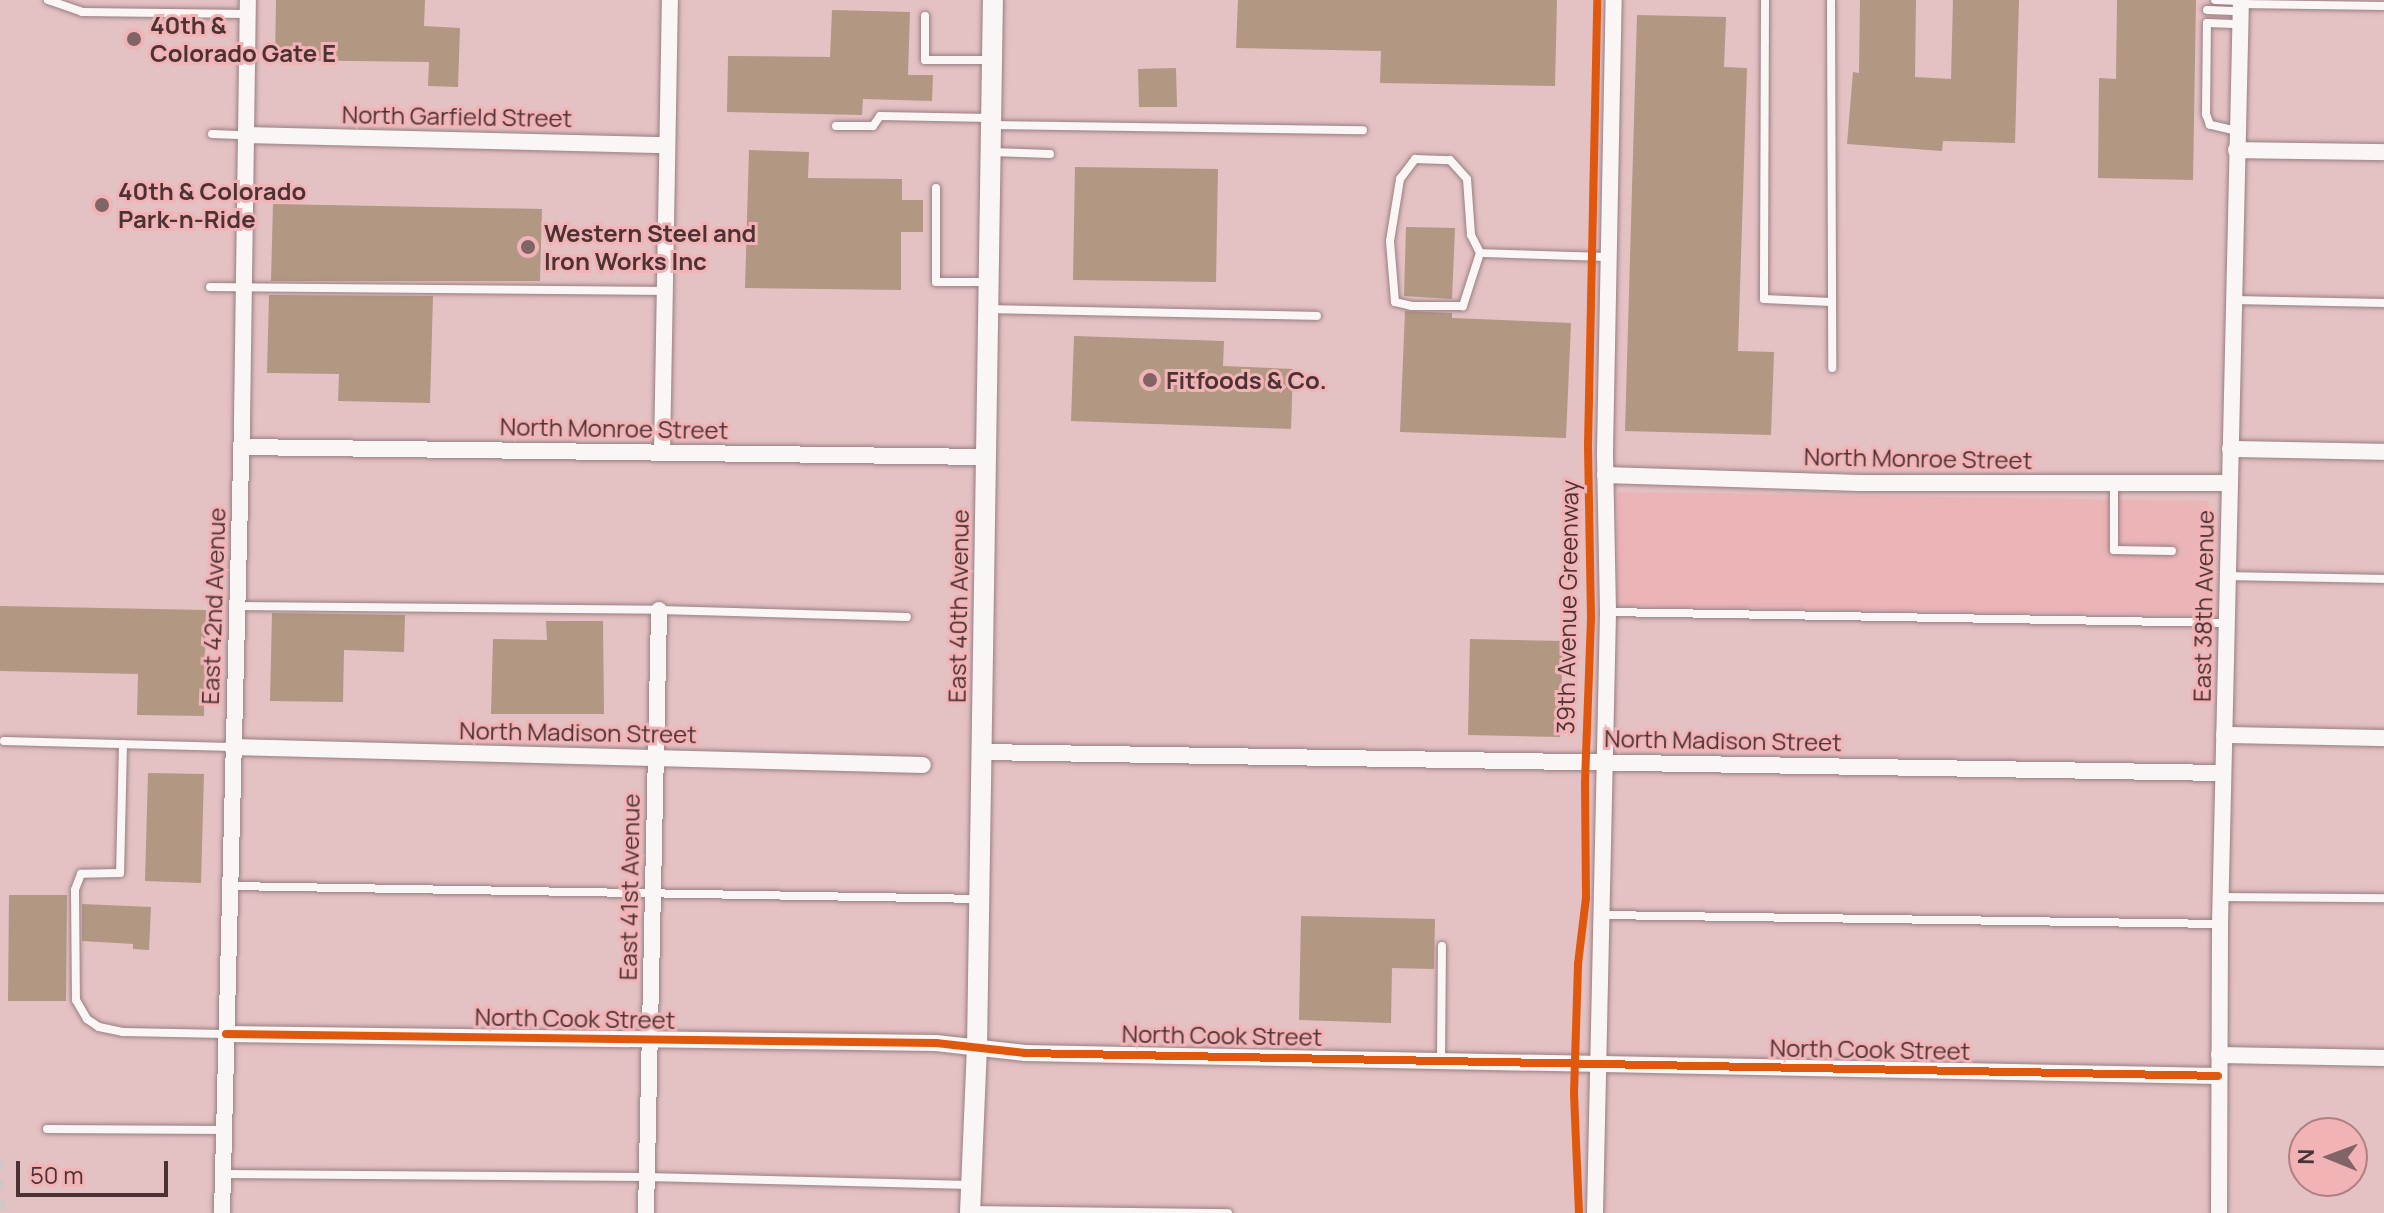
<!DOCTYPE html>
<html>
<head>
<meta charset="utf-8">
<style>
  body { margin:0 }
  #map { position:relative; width:2384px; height:1213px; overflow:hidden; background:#e4c1c3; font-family:Manrope,sans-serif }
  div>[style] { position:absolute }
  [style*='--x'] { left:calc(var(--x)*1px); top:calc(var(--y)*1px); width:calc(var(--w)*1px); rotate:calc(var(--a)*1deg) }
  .built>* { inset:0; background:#ebb4b7 }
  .building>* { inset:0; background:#b29783 }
  .roads { filter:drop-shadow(0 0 2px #987f80) drop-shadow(0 0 2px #987f80) }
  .service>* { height:8px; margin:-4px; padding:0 4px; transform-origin:4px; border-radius:4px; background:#fbf6f6 }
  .minor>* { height:16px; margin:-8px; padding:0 8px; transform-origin:8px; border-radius:8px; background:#fbf6f6 }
  .tertiary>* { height:20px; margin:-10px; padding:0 10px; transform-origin:10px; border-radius:10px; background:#fbf6f6 }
  .rail>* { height:6px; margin-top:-3px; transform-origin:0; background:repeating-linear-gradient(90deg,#d1c7c7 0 10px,transparent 0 20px) }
  .cycleway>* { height:8px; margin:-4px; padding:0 4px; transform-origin:4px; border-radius:4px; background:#e0570e }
  .dots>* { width:22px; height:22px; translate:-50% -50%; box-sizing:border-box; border:4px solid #f2b3b6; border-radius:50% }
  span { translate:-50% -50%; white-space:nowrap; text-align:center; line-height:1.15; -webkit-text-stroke:6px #f2b3b6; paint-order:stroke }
  .poi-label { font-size:24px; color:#4b3233; font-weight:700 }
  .left { translate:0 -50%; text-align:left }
  .street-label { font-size:24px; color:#4b3233 }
  .north { position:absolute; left:2288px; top:1117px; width:80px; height:80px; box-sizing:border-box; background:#f2b3b6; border:2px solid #af7f82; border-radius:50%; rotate:271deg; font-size:22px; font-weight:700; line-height:32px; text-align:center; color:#4b3233 }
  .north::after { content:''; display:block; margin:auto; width:28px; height:36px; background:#816465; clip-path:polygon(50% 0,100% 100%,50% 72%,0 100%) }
  .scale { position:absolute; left:16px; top:1161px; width:152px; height:36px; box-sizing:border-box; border:4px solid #4b3233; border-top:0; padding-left:10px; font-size:24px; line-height:28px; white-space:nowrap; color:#4b3233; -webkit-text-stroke:6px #f2b3b6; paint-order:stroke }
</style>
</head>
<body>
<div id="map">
  <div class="built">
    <i style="clip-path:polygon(1618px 492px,2209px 501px,2209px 615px,1617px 606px)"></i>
  </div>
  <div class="building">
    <i style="clip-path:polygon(276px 0,425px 0,424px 26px,460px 28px,458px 87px,428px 86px,429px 62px,275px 60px)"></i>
    <i style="clip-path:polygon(1238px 0,1557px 0,1555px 86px,1380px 83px,1381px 51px,1236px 48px)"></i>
    <i style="clip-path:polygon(1860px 0,1916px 0,1915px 77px,1951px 79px,1953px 0,2019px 0,2015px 143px,1943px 141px,1942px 151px,1847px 144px,1853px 72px,1859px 73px)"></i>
    <i style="clip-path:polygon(2117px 0,2196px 0,2193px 180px,2098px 178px,2099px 78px,2116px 79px)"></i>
    <i style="clip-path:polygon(832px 10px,910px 12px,908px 75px,933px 75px,932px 101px,863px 99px,862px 115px,727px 112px,728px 56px,830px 57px)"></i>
    <i style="clip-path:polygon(1637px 15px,1726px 17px,1724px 67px,1747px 68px,1738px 351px,1774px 352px,1771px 435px,1625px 431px)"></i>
    <i style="clip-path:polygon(1176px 68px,1177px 107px,1139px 107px,1138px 69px)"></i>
    <i style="clip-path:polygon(749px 150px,809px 152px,808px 178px,902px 179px,902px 200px,923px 200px,923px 232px,901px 232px,901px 290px,745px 288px)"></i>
    <i style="clip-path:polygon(1075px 167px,1218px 169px,1216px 282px,1073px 280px)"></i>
    <i style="clip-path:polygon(273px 204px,542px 209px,540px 281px,271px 281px)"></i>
    <i style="clip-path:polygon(1406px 227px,1455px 228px,1452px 299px,1404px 296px)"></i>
    <i style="clip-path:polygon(269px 295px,433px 296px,430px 403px,338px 401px,339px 374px,267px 373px)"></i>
    <i style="clip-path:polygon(1405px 311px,1452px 313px,1452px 318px,1571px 323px,1566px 438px,1400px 432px)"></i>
    <i style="clip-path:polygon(1074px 336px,1224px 341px,1223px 366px,1293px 369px,1291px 429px,1071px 421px)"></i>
    <i style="clip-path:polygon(0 606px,206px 610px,204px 716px,137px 715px,138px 674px,0 671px)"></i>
    <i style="clip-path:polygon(272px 613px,405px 615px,404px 652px,344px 650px,343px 702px,270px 701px)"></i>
    <i style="clip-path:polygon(546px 621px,603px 621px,604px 714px,491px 714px,493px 639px,547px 640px)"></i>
    <i style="clip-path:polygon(1470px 639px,1563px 641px,1560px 737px,1468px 735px)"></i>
    <i style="clip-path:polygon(148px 773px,204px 774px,201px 883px,145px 881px)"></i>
    <i style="clip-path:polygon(9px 895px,67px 895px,66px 1001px,8px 1001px)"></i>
    <i style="clip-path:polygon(82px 904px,151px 907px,149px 950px,133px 949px,133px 944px,82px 941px)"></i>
    <i style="clip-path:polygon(1301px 916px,1435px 919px,1434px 969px,1392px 968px,1391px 1023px,1299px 1020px)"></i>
  </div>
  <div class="roads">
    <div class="service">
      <i style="--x:48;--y:0;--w:36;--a:19"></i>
      <i style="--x:82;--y:12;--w:166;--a:0.7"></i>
      <i style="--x:1765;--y:0;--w:299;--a:90.2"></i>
      <i style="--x:1764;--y:299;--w:67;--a:2.6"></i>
      <i style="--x:1831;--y:0;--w:368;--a:89.8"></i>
      <i style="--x:2215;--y:0;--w:26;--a:2"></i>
      <i style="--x:2241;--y:4;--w:143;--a:0.8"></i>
      <i style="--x:2207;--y:10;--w:33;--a:2"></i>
      <i style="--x:925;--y:16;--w:44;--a:90"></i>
      <i style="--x:925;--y:60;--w:67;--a:0"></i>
      <i style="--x:991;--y:125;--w:372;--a:0.8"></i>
      <i style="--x:836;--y:126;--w:37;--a:0"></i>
      <i style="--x:873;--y:126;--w:12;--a:-55"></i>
      <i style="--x:880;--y:116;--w:111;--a:1"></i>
      <i style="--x:2237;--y:131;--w:28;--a:-167"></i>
      <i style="--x:2210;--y:125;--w:12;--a:-110"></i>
      <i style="--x:2206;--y:114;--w:91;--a:-89.4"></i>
      <i style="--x:2207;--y:23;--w:33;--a:2"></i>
      <i style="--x:212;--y:134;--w:33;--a:2"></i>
      <i style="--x:992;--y:152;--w:58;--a:2"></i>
      <i style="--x:1415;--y:159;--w:35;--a:2"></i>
      <i style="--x:1450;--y:160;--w:25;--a:48"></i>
      <i style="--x:1467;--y:179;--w:56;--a:85.9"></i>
      <i style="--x:1471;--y:235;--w:20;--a:63"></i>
      <i style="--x:1480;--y:253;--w:56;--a:107.8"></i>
      <i style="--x:1463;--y:306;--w:51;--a:180"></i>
      <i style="--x:1412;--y:306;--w:17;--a:-167"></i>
      <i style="--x:1395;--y:302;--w:61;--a:-94.7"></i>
      <i style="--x:1390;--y:241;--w:63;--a:-80.8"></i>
      <i style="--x:1400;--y:179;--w:25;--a:-53"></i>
      <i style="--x:936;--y:188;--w:94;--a:90"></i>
      <i style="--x:936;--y:282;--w:52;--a:0"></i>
      <i style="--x:1480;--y:253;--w:129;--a:1.8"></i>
      <i style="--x:210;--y:287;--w:455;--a:0.5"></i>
      <i style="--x:2233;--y:300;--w:151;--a:1.1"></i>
      <i style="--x:990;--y:309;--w:327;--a:1.2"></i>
      <i style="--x:2114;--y:485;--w:65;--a:90"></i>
      <i style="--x:2114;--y:550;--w:58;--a:1"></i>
      <i style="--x:2227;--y:576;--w:157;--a:1.1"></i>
      <i style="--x:236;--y:606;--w:423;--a:0.5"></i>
      <i style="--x:659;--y:610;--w:248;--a:1.6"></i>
      <i style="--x:1608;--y:612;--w:618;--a:1.02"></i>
      <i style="--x:4;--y:741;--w:228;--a:1.5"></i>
      <i style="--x:123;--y:744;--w:129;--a:91.3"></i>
      <i style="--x:120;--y:873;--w:39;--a:179"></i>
      <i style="--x:81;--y:874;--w:17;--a:111"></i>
      <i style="--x:75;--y:890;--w:110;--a:89.5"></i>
      <i style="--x:76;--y:1000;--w:22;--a:60"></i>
      <i style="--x:87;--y:1019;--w:14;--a:34"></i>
      <i style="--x:99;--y:1027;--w:25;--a:12"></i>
      <i style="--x:123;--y:1032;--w:102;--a:1.1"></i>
      <i style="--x:230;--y:886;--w:750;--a:0.99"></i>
      <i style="--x:2222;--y:897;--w:162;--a:0.4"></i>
      <i style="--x:1601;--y:915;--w:618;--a:0.83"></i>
      <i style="--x:1441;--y:1058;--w:112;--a:-89.5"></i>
      <i style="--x:47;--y:1129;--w:177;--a:0.3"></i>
      <i style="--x:223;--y:1174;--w:423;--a:0.4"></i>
      <i style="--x:646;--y:1177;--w:324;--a:1.4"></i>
      <i style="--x:971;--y:1210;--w:257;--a:0.7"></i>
    </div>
    <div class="minor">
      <i style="--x:245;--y:135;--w:422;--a:1.4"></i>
      <i style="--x:2236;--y:150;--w:148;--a:0.8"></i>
      <i style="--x:241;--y:447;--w:745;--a:0.77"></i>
      <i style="--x:2230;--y:449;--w:154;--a:1.1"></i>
      <i style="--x:662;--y:453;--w:453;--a:-89"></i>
      <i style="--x:1605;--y:475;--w:255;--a:1.8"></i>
      <i style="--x:1860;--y:483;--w:369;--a:0"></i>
      <i style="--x:2224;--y:735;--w:160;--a:1.1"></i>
      <i style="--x:232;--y:747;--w:691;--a:1.49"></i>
      <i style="--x:982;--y:752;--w:1241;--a:0.97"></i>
      <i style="--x:226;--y:1034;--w:710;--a:0.73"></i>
      <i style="--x:936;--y:1043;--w:90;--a:6.4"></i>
      <i style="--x:1025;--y:1053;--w:1193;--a:1.1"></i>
      <i style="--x:2219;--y:1055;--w:165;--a:1"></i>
      <i style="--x:222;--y:1213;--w:792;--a:-88.55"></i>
      <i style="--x:242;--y:421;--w:421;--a:-89.2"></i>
      <i style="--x:646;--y:1213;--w:603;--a:-88.76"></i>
      <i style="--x:1595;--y:1213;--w:601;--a:-88.76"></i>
      <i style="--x:1608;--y:612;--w:161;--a:-91.1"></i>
      <i style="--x:1605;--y:451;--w:451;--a:-88.9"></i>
      <i style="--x:2219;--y:1213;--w:289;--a:-89.8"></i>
      <i style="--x:2220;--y:924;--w:924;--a:-88.7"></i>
    </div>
    <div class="tertiary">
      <i style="--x:970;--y:1213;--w:165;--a:-87.6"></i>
      <i style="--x:977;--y:1048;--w:1048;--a:-89.13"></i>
    </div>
  </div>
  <div class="rail">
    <i style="--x:0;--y:1160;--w:53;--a:86.8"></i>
  </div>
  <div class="cycleway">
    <i style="--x:226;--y:1034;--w:710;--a:0.73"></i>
    <i style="--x:936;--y:1043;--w:90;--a:6.4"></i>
    <i style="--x:1025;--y:1053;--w:1193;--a:1.1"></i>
    <i style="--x:1579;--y:1213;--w:120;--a:-92.4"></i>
    <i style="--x:1574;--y:1093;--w:129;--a:-88.2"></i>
    <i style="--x:1578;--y:964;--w:66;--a:-83.1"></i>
    <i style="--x:1586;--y:898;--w:116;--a:-90.5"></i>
    <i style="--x:1585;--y:782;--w:164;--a:-87.9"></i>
    <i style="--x:1591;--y:618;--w:173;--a:-91"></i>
    <i style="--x:1588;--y:445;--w:445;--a:-88.8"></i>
  </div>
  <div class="dots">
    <i style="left:134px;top:39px;background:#816465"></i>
    <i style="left:102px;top:205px;background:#816465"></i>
    <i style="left:528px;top:247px;background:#816465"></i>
    <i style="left:1150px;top:380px;background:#816465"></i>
  </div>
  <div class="poi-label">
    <span class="left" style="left:150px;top:39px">40th &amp;<br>Colorado Gate E</span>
    <span class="left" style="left:118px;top:205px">40th &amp; Colorado<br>Park-n-Ride</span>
    <span class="left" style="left:544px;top:247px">Western Steel and<br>Iron Works Inc</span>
    <span class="left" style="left:1166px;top:380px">Fitfoods &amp; Co.</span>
  </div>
  <div class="street-label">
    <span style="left:457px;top:116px;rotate:1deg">North Garfield Street</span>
    <span style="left:614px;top:428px;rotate:1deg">North Monroe Street</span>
    <span style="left:1918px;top:458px;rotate:1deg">North Monroe Street</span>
    <span style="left:213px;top:606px;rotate:-88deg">East 42nd Avenue</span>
    <span style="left:958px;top:606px;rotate:-89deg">East 40th Avenue</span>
    <span style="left:2203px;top:606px;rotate:-89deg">East 38th Avenue</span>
    <span style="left:1567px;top:607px;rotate:-89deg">39th Avenue Greenway</span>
    <span style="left:578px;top:732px;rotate:1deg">North Madison Street</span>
    <span style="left:1723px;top:740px;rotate:1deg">North Madison Street</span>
    <span style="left:629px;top:887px;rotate:-89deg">East 41st Avenue</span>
    <span style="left:575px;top:1018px;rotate:1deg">North Cook Street</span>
    <span style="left:1222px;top:1035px;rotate:1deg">North Cook Street</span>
    <span style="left:1870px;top:1049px;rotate:1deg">North Cook Street</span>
  </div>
  <div class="north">N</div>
  <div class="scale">50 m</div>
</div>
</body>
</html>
